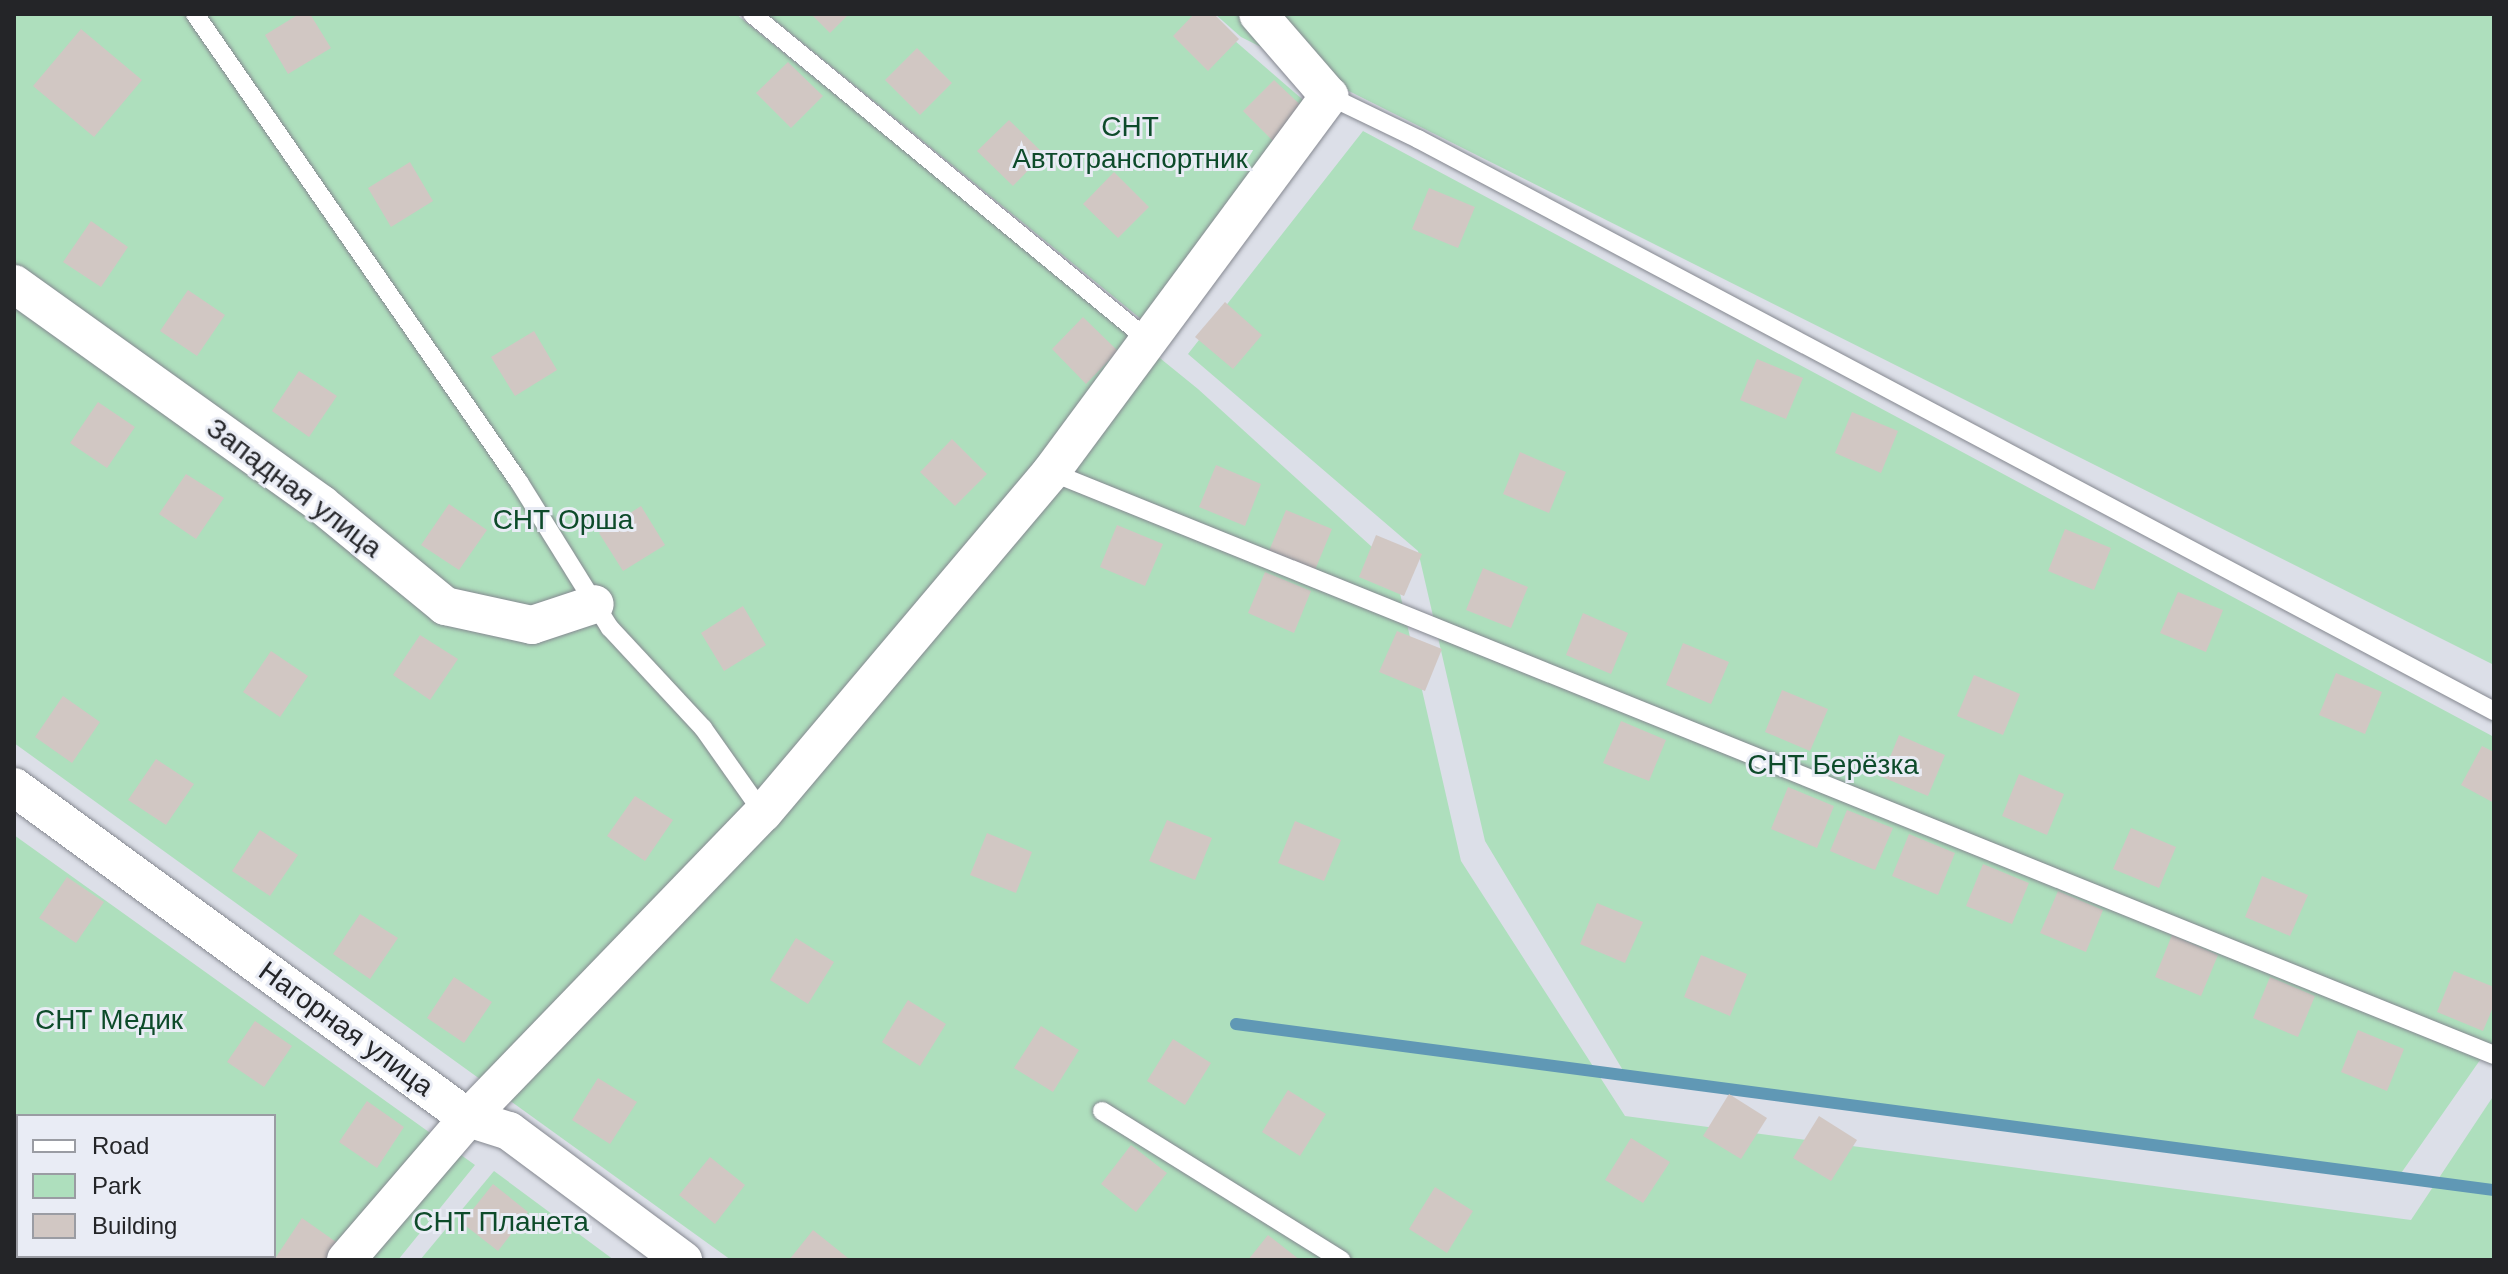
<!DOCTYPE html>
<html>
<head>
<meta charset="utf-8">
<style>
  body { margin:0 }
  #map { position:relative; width:2508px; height:1274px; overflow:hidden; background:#dcdfe8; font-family:Helvetica,sans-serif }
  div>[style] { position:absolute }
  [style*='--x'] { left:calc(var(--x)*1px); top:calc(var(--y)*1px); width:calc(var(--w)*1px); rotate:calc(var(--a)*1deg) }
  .green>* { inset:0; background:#aedfbd }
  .stream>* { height:12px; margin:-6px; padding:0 6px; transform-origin:6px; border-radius:6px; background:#6098b5 }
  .building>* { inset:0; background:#d1c7c3 }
  .roads { filter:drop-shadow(0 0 2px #858890) drop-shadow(0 0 2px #858890) }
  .service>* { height:18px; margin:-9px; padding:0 9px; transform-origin:9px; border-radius:9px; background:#fff }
  .minor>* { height:38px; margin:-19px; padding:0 19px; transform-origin:19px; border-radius:19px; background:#fff }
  span { translate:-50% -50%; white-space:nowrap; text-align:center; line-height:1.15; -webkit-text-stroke:6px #e9ecf5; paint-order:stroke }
  .park-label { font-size:28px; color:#0d4b2a }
  .street-label { font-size:28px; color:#242528 }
  .frame { position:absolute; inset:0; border:16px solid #242528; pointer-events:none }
  .legend { position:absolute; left:16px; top:1114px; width:260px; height:144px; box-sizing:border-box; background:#e9ecf5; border:2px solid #9a9ca3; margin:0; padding:10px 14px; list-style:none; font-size:24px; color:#242528 }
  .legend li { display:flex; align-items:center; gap:16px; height:40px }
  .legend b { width:40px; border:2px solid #9a9ca3 }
</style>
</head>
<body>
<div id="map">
  <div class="green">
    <i style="clip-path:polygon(14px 14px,736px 14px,1198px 389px,1394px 567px,1461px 861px,1625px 1116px,2411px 1220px,2494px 1095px,2494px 1260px,731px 1260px,14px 743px)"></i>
    <i style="clip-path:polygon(767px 14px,1204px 14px,1317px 112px,1152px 328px)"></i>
    <i style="clip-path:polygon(1215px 14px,2494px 14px,2494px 665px,1241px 37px)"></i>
    <i style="clip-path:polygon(1363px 131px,2494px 737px,2494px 1040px,2397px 1179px,1627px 1077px,1485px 841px,1418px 551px,1188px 354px)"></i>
    <i style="clip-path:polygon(evenodd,14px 835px,475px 1165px,398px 1260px,14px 1260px,14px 835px,18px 1116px,274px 1116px,274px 1256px,18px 1256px,18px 1116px)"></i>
    <i style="clip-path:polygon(494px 1171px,614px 1260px,420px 1260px)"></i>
  </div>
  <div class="stream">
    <i style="--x:1236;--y:1024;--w:1269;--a:7.52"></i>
  </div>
  <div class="building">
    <i style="clip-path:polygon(299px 14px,310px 14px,331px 48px,288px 74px,265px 35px)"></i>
    <i style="clip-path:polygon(811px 14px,849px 14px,830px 33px)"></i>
    <i style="clip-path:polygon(1194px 14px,1214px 14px,1239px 39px,1208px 71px,1173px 36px)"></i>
    <i style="clip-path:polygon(81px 29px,142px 80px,94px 137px,33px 86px)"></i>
    <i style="clip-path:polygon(917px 48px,952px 83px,920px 115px,885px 80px)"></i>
    <i style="clip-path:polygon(788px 62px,823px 96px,791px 128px,756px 93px)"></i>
    <i style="clip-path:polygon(1274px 80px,1310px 114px,1278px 146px,1243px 111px)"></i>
    <i style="clip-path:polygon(1009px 120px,1044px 154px,1013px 186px,977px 151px)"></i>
    <i style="clip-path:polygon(410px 162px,433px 201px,391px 227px,368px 188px)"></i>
    <i style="clip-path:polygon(1114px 172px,1149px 207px,1118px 238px,1083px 204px)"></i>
    <i style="clip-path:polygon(1429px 188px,1475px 207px,1458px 248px,1412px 229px)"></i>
    <i style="clip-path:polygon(91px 221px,128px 247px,101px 287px,63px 262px)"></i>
    <i style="clip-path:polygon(188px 290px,225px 315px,197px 356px,160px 331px)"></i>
    <i style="clip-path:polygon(1225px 302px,1262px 335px,1233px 369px,1195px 337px)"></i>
    <i style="clip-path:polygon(1083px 317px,1118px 351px,1086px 384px,1052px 349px)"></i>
    <i style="clip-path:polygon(534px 331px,557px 370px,515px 396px,491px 357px)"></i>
    <i style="clip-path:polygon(1757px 359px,1803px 378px,1786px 419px,1740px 400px)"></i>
    <i style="clip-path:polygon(299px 371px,337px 396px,309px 437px,272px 411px)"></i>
    <i style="clip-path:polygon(98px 402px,135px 427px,107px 468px,70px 443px)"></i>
    <i style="clip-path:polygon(1852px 412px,1898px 431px,1881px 473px,1835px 453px)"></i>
    <i style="clip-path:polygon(952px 439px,987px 474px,955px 506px,920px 472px)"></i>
    <i style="clip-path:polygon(1520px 452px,1566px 472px,1549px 513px,1503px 494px)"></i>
    <i style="clip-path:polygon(1216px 465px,1261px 484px,1245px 526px,1199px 507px)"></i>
    <i style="clip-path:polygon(186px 474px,224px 498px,196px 539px,159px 514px)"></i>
    <i style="clip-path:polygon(449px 504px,487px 530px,459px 570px,421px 545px)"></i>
    <i style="clip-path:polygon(641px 506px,665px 545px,623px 571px,599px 533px)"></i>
    <i style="clip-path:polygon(1286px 510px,1332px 529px,1315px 570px,1269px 551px)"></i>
    <i style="clip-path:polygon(1117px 525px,1163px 544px,1145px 586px,1100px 567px)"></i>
    <i style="clip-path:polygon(2065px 529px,2111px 548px,2094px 590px,2048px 571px)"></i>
    <i style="clip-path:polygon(1376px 535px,1422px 554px,1404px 596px,1359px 577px)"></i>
    <i style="clip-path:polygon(1483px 568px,1528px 587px,1511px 628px,1466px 610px)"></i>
    <i style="clip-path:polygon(1265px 572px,1311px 591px,1294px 633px,1248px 613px)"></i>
    <i style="clip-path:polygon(2178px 592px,2223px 610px,2206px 652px,2160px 633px)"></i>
    <i style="clip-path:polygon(743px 606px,766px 645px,724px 671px,701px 633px)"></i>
    <i style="clip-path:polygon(1583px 613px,1628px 633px,1611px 674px,1566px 655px)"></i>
    <i style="clip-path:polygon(1397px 631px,1442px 649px,1425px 691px,1379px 672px)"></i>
    <i style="clip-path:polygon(420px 635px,458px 659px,430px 700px,393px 675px)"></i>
    <i style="clip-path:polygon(1683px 643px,1729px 662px,1711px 704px,1666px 685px)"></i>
    <i style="clip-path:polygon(271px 651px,308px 676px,280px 717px,243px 692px)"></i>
    <i style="clip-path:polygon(2336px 673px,2382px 692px,2365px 734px,2319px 715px)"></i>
    <i style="clip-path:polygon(1974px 675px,2020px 694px,2003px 735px,1957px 716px)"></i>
    <i style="clip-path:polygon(1782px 690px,1828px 709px,1810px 751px,1765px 732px)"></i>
    <i style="clip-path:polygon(63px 696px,100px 722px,72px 763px,35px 737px)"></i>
    <i style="clip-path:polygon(1621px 721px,1666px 740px,1649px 781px,1603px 763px)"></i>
    <i style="clip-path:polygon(1899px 735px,1945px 755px,1928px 796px,1882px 777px)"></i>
    <i style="clip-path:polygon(2482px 746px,2494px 752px,2494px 803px,2461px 785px)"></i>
    <i style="clip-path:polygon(156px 759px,194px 784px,166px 825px,128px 800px)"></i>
    <i style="clip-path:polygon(2019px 774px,2064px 794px,2047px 835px,2002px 816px)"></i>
    <i style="clip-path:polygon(1788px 787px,1834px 806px,1817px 848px,1771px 829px)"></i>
    <i style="clip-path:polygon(635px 796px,673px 820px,645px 861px,607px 836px)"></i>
    <i style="clip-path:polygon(1847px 810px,1893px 828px,1875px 870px,1830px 851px)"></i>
    <i style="clip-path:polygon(1167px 820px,1212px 838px,1195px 880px,1149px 861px)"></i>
    <i style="clip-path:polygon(1295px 821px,1341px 840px,1324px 881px,1278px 863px)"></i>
    <i style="clip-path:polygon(2131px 828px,2176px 847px,2159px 888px,2113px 869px)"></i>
    <i style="clip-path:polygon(260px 830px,298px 855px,270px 896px,232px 871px)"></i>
    <i style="clip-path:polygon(987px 833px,1032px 852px,1016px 893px,970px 875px)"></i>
    <i style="clip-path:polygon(1909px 834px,1955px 853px,1938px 895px,1892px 876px)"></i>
    <i style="clip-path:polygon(1983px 864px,2029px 883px,2012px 924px,1966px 906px)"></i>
    <i style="clip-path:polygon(2262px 876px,2308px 895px,2290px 936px,2245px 917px)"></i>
    <i style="clip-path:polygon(67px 877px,104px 902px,76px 943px,39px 918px)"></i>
    <i style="clip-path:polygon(2058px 891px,2103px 910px,2086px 952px,2040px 933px)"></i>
    <i style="clip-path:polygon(1597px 903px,1643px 922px,1625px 963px,1580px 944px)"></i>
    <i style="clip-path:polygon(360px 914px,398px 938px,370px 979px,333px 954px)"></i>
    <i style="clip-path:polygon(2172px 935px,2218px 955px,2201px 996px,2155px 977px)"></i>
    <i style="clip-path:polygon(796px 938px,834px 962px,808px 1004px,770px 980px)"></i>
    <i style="clip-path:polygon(1701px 955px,1747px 974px,1730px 1016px,1684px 997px)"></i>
    <i style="clip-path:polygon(2454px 971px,2494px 987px,2494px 1005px,2483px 1031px,2437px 1012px)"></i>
    <i style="clip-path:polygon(454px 977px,492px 1002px,464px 1043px,427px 1018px)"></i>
    <i style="clip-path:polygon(2270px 977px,2315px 996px,2298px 1037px,2253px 1018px)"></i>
    <i style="clip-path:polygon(908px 1000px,946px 1024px,920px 1066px,882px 1042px)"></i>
    <i style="clip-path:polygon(255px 1021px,292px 1046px,264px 1087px,227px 1062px)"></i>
    <i style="clip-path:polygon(1041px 1026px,1079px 1050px,1053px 1092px,1014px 1068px)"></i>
    <i style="clip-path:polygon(2358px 1030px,2404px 1049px,2387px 1091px,2341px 1072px)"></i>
    <i style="clip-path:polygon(1173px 1039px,1211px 1063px,1185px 1105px,1147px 1081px)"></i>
    <i style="clip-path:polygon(598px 1078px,637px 1102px,610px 1144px,572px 1120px)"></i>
    <i style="clip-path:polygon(1288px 1090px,1326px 1114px,1300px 1156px,1262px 1132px)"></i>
    <i style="clip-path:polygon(1729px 1094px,1767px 1118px,1741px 1159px,1703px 1136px)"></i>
    <i style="clip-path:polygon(367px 1101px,404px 1127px,377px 1168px,339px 1142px)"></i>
    <i style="clip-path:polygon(1819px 1116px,1857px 1140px,1831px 1181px,1793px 1158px)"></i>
    <i style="clip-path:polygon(1631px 1138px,1670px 1162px,1643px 1203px,1605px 1180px)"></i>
    <i style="clip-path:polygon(1131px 1145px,1167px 1173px,1136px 1212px,1101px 1184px)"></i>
    <i style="clip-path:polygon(710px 1157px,745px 1185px,715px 1224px,679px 1195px)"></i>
    <i style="clip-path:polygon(493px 1184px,528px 1212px,498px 1251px,462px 1223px)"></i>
    <i style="clip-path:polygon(1435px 1187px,1473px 1211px,1447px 1253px,1409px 1229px)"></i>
    <i style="clip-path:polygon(302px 1218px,339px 1244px,328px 1260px,274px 1260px)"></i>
    <i style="clip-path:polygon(813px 1230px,848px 1258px,846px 1260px,789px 1260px)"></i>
    <i style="clip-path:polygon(1268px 1235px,1300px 1260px,1248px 1260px)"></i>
    <i style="clip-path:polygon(51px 1256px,104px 1256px,102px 1260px)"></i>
  </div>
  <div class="roads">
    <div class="service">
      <i style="--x:195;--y:14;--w:569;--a:55.3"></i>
      <i style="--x:519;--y:482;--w:172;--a:58.1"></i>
      <i style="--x:610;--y:628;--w:137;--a:47.1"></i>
      <i style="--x:703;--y:728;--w:104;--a:54.8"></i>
      <i style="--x:752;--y:14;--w:513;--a:39.46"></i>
      <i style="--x:1329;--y:96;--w:99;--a:25.8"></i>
      <i style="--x:1418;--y:139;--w:1219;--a:28"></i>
      <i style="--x:1051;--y:472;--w:1556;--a:22"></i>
      <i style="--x:1102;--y:1111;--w:282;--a:31.9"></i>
    </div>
    <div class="minor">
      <i style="--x:14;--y:284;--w:378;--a:35.6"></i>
      <i style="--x:321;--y:504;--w:161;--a:39.4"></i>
      <i style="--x:445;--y:606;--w:89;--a:12.3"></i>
      <i style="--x:532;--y:625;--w:66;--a:-18.4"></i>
      <i style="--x:14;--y:787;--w:562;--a:36.09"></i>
      <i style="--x:468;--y:1118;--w:43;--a:17.6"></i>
      <i style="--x:509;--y:1131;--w:217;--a:36.6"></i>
      <i style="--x:14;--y:1255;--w:8;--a:40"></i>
      <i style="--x:346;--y:1260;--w:187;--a:-49.3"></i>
      <i style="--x:468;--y:1118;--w:424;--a:-46"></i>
      <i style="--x:763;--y:813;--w:446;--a:-49.8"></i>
      <i style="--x:1051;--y:472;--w:468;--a:-53.5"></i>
      <i style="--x:1329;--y:96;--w:108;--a:-130.9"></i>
    </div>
  </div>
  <div class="park-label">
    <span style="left:1130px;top:143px">СНТ<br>Автотранспортник</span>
    <span style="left:563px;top:520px">СНТ Орша</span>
    <span style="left:1833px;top:765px">СНТ Берёзка</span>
    <span style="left:109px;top:1020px">СНТ Медик</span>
    <span style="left:501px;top:1222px">СНТ Планета</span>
  </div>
  <div class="street-label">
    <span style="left:294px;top:488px;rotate:37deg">Западная улица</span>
    <span style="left:346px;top:1029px;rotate:36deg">Нагорная улица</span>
  </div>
  <div class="frame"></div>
  <ul class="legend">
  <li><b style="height:10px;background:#fff"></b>Road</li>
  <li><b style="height:22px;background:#aedfbd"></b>Park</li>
  <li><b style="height:22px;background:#d1c7c3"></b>Building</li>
  </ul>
</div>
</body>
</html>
